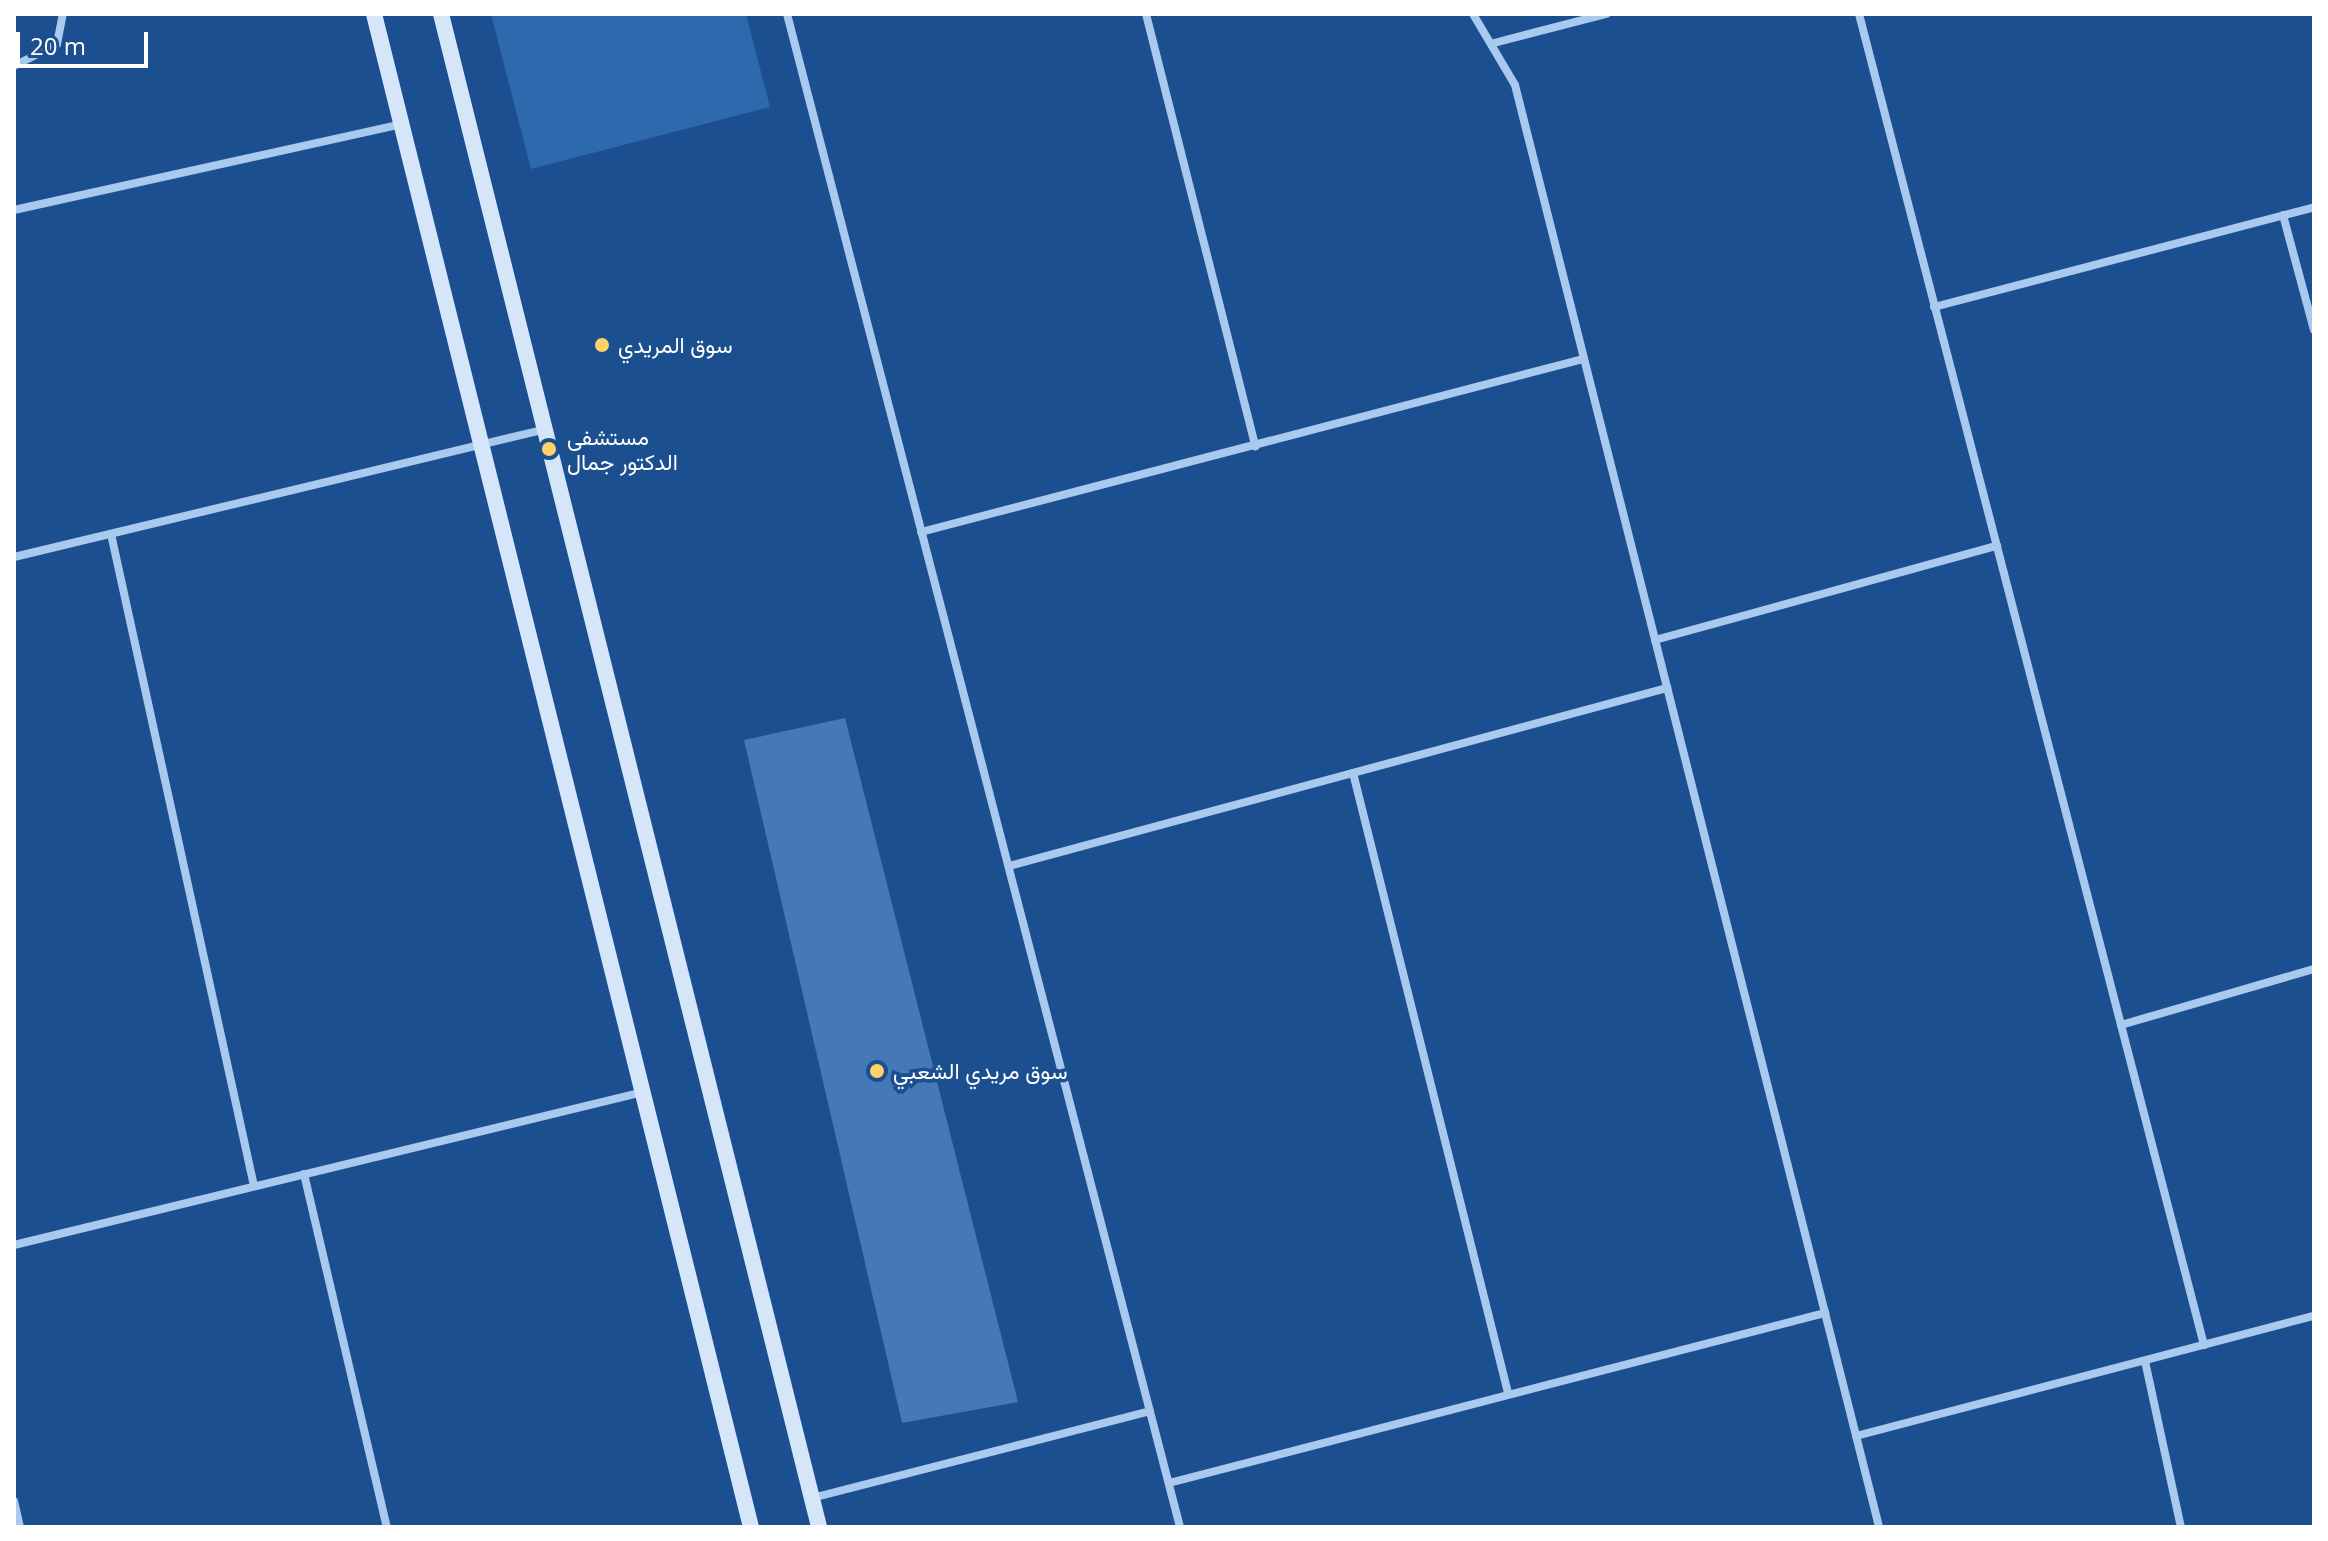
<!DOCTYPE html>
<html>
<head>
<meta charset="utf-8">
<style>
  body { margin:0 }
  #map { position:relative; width:2328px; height:1541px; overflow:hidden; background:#1b4f8f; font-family:"Open Sans",Vazirmatn,sans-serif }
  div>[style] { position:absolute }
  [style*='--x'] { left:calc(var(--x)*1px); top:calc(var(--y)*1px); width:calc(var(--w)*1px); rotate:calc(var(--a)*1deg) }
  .green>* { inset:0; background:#2e69ad }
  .building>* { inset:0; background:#4478b7 }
  .street>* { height:8px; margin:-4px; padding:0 4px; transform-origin:4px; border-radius:4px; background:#a9c9ee }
  .secondary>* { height:16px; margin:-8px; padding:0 8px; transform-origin:8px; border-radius:8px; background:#d6e6fa }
  .dots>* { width:22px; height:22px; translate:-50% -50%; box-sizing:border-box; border:4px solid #1b4f8f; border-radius:50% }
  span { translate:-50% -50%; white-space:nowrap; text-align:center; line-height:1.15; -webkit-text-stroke:7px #1b4f8f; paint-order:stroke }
  .poi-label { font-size:22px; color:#fff }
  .left { translate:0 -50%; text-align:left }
  .frame { position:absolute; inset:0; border:16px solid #fff; pointer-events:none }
  .scale { position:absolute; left:16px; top:32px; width:132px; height:36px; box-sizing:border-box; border:4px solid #fff; border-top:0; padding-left:10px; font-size:24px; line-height:28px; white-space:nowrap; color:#fff; -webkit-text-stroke:6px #1b4f8f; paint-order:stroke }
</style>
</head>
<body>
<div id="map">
  <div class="green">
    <i style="clip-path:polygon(491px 14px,746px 14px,770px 107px,531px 169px)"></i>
  </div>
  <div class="building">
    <i style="clip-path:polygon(845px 718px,1018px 1402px,902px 1423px,744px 740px)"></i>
  </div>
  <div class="street">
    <i style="--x:787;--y:14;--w:1563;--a:75.44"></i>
    <i style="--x:1146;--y:14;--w:446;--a:75.8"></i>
    <i style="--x:1473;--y:14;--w:82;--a:59.4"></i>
    <i style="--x:1515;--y:85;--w:1487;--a:75.83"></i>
    <i style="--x:1859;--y:14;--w:1375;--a:75.47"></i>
    <i style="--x:1494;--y:43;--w:116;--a:-14.5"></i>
    <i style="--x:14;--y:66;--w:48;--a:-27.1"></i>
    <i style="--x:57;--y:44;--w:31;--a:-79"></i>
    <i style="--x:14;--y:210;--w:396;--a:-12.5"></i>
    <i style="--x:2283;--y:215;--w:119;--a:74.9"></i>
    <i style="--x:1934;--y:307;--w:393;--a:-14.7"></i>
    <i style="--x:921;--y:532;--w:684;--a:-14.65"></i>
    <i style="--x:111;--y:534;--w:667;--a:77.63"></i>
    <i style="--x:14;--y:557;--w:543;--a:-13.52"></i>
    <i style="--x:1655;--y:640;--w:355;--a:-15.4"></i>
    <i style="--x:1353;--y:773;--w:639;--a:75.96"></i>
    <i style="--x:1009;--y:866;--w:682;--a:-15.14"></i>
    <i style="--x:2121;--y:1025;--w:201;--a:-16.2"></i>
    <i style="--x:304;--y:1174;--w:363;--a:76.8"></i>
    <i style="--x:14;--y:1245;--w:647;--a:-13.67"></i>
    <i style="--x:2145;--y:1361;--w:170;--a:77.8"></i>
    <i style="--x:1856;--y:1436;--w:473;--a:-14.7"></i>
    <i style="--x:1169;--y:1483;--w:678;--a:-14.53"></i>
    <i style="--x:812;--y:1498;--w:349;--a:-14.4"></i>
    <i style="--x:14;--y:1501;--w:27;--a:77"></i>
  </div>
  <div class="secondary">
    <i style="--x:374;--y:14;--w:1559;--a:76.01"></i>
    <i style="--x:441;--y:14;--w:1560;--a:75.97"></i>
  </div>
  <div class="dots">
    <i style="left:602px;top:345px;background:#ffd166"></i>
    <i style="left:549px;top:449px;background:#ffd166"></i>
    <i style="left:877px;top:1071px;background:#ffd166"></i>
  </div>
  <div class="poi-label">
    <span class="left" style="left:618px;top:345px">سوق المريدي</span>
    <span class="left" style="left:567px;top:449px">مستشفى<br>الدكتور جمال</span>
    <span class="left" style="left:893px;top:1071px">سوق مريدي الشعبي</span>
  </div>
  <div class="frame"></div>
  <div class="scale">20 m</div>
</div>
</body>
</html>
